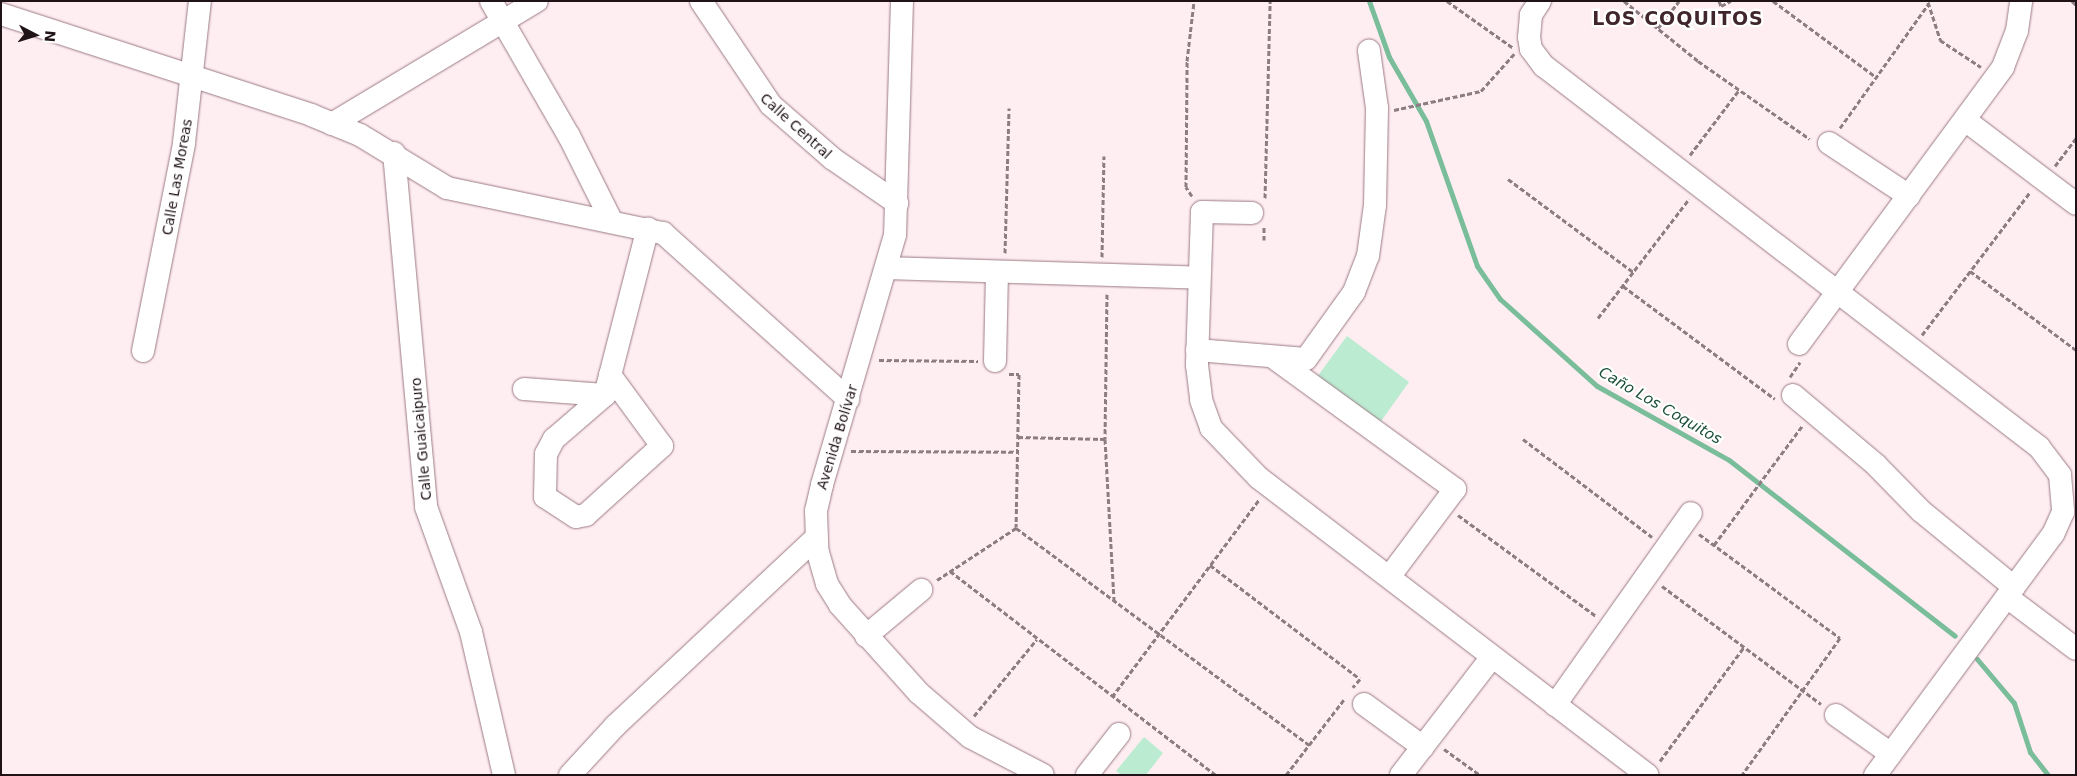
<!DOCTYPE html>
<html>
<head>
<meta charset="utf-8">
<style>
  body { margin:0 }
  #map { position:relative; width:2077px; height:776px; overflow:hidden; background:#feeef2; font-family:"DejaVu Sans",sans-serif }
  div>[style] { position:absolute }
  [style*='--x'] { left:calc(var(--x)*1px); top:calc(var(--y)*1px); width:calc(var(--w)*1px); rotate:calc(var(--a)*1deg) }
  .green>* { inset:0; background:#bbebd1 }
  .stream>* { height:5px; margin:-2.5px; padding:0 2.5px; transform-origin:2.5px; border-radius:2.5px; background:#7abd9b }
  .path>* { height:3px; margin-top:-1.5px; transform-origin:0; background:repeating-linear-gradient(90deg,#8b7d81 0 5px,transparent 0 7.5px) }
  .roads { filter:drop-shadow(0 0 1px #9b7a83) drop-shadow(0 0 1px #9b7a83) }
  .minor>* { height:22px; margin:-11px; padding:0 11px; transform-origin:11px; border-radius:11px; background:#fff }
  span { translate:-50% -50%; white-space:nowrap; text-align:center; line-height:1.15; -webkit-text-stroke:4.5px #fff; paint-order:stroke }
  .street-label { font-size:14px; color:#201317 }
  .water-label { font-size:15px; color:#194e37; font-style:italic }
  .district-label { font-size:19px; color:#41252d; font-weight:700; letter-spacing:1px }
  .frame { position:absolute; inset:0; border:2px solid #201317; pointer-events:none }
  .north { position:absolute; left:10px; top:10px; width:50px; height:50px; -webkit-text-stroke:4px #fff; paint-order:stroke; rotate:95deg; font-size:14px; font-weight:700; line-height:20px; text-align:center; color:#201317 }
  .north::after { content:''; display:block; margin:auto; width:18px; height:22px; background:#201317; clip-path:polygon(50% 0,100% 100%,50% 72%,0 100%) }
</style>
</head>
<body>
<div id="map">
  <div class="green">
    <i style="clip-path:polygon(1347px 336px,1409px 382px,1379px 424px,1317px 377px)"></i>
    <i style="clip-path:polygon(1144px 737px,1163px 753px,1146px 775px,1121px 775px,1116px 771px)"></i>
  </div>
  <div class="stream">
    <i style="--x:1369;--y:1;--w:59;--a:70.3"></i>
    <i style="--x:1389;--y:57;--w:74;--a:60"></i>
    <i style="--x:1426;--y:121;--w:154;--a:70.6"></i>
    <i style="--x:1477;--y:266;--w:40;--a:55.1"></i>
    <i style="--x:1500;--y:299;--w:130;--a:41.9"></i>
    <i style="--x:1597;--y:386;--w:151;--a:29.3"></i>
    <i style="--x:1729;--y:460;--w:286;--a:37.9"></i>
    <i style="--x:1977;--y:659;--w:57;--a:49.9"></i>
    <i style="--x:2014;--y:703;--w:52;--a:71.9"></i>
    <i style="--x:2030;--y:752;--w:29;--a:52"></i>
  </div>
  <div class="path">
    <i style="--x:1447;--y:1;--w:80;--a:35.3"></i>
    <i style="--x:1624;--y:1;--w:95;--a:39"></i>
    <i style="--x:1698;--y:61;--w:136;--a:34.9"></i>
    <i style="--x:1719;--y:1;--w:5;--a:68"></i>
    <i style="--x:1721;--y:6;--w:11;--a:-27"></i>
    <i style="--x:1773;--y:1;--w:128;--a:36.4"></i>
    <i style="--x:2072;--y:1;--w:6;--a:45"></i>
    <i style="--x:1928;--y:2;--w:40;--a:72"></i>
    <i style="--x:1940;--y:40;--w:49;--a:33.4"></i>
    <i style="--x:1658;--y:28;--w:34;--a:-52"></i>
    <i style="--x:1394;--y:110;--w:89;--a:-12.3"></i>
    <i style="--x:1481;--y:91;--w:50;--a:-48.3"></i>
    <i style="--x:1840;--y:128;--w:153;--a:-54.5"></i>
    <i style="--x:1690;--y:155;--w:81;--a:-53"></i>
    <i style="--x:2055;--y:166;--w:35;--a:-53"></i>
    <i style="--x:1508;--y:179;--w:156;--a:36.6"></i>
    <i style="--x:1192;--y:196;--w:11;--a:-124"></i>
    <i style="--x:1186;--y:187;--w:126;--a:-89.5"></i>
    <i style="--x:1187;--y:61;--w:60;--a:-83.3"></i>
    <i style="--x:1265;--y:198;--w:197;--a:-88.5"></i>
    <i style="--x:1264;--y:240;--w:13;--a:-90"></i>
    <i style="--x:1005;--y:253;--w:145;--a:-88.4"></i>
    <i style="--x:1102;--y:257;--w:101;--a:-88.9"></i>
    <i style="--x:1970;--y:271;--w:132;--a:36.7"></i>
    <i style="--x:1623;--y:286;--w:189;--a:36.6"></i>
    <i style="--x:1107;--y:294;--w:145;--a:90.8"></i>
    <i style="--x:1105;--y:439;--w:161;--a:86.8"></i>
    <i style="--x:1598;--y:318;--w:150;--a:-52.6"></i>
    <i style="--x:1922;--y:335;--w:179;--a:-52.9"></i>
    <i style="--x:879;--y:360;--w:99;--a:0.6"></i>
    <i style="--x:1009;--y:374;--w:10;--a:0"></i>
    <i style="--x:1019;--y:374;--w:153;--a:91.1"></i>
    <i style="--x:1790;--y:377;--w:18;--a:-56"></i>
    <i style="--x:1018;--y:437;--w:87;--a:1.3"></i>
    <i style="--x:1523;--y:439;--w:162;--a:37.2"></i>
    <i style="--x:851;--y:451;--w:167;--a:0.3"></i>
    <i style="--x:1458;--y:515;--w:171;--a:36.2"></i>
    <i style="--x:1016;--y:528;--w:365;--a:36.5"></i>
    <i style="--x:1699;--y:534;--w:175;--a:36.4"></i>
    <i style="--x:1840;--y:638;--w:168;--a:125.6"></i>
    <i style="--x:1714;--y:545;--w:148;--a:-53.5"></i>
    <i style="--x:1210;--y:565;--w:188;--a:37.2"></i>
    <i style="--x:1360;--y:679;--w:11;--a:131"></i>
    <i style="--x:950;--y:571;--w:335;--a:37.5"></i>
    <i style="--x:937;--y:580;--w:95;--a:-33.4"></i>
    <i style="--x:1662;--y:586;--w:198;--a:36.6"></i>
    <i style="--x:1112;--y:697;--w:246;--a:-53.3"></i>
    <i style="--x:974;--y:716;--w:99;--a:-50.7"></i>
    <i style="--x:1444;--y:749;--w:44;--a:35.8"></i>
    <i style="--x:1660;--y:761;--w:142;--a:-53.6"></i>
    <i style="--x:1286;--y:775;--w:97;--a:-52.5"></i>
  </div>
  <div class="roads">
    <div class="minor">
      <i style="--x:491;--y:1;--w:156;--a:60"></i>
      <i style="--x:569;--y:136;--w:92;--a:63.4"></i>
      <i style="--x:701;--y:1;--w:125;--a:56.1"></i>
      <i style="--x:771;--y:105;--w:82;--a:41.1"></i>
      <i style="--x:833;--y:159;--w:78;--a:34.5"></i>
      <i style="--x:902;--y:1;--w:234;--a:91.7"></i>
      <i style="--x:895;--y:235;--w:260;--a:106.3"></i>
      <i style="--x:822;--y:485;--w:27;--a:103"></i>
      <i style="--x:816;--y:511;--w:38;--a:88"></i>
      <i style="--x:817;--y:549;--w:36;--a:74"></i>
      <i style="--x:827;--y:584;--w:25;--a:58"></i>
      <i style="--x:840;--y:605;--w:118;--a:48.1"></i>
      <i style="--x:919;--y:693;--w:67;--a:40.8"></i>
      <i style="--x:970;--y:737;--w:82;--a:27.5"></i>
      <i style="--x:1540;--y:1;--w:17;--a:123"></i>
      <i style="--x:1531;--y:15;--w:22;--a:95"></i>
      <i style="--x:1529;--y:37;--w:12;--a:81"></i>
      <i style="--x:1531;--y:49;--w:21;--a:53"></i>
      <i style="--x:1544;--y:66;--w:625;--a:37.59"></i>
      <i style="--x:2039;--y:447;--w:35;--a:53"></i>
      <i style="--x:2060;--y:475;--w:37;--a:85"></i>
      <i style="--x:2063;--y:512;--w:24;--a:114"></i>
      <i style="--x:2053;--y:534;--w:300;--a:126.4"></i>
      <i style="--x:1;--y:14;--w:326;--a:18"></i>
      <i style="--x:311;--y:115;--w:53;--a:22.2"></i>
      <i style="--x:360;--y:135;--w:102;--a:31.3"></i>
      <i style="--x:447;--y:188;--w:221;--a:11.8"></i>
      <i style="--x:663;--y:233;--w:249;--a:41.9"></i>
      <i style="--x:1965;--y:120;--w:139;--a:37.1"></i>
      <i style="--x:332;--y:124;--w:239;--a:-31"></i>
      <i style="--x:1829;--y:143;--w:96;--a:33.5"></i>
      <i style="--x:394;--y:153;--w:355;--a:84.8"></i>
      <i style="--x:426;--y:507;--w:133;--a:70.2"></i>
      <i style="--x:471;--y:632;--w:147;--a:77"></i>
      <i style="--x:1252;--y:213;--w:50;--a:-178.9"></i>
      <i style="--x:1202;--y:212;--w:153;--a:91.9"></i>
      <i style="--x:1197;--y:365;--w:35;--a:83"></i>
      <i style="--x:1201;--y:400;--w:30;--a:70"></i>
      <i style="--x:1211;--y:428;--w:69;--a:46.2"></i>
      <i style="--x:1259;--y:478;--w:489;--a:37.4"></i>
      <i style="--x:888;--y:268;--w:311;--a:1.8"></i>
      <i style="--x:1799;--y:344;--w:344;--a:-53.6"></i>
      <i style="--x:2003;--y:67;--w:39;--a:-69"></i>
      <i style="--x:2017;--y:31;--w:30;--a:-82"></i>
      <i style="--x:1197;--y:350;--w:109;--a:4.7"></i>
      <i style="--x:1306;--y:359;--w:82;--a:-54.4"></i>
      <i style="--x:1354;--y:292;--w:39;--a:-69"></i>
      <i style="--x:1368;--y:256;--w:51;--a:-82.2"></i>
      <i style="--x:1375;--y:205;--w:97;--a:-88.8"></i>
      <i style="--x:1377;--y:108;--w:58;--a:-98"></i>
      <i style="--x:143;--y:351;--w:212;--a:-78.8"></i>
      <i style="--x:184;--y:143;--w:143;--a:-83.6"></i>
      <i style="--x:1273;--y:357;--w:225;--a:36"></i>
      <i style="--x:1455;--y:489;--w:109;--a:126.8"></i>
      <i style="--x:995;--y:361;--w:88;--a:-88.7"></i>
      <i style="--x:610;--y:375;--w:88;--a:53.8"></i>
      <i style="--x:662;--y:446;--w:103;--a:137.8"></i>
      <i style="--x:586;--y:515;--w:10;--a:169"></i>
      <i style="--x:576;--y:517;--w:37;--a:-147"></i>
      <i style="--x:545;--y:497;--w:43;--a:-88.7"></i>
      <i style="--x:546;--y:454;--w:17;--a:-62"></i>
      <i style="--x:554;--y:439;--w:67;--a:-40.8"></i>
      <i style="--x:605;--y:395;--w:172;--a:-75.6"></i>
      <i style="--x:524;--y:389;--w:81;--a:4.2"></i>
      <i style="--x:1793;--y:395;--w:109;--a:40.1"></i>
      <i style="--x:1876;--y:465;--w:64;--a:45.6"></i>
      <i style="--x:1921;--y:511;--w:120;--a:39.3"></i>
      <i style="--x:2007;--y:597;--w:86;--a:37"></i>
      <i style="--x:866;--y:636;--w:72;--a:-39.9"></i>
      <i style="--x:1364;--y:704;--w:73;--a:36.1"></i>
      <i style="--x:1555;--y:705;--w:235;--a:-54.7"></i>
      <i style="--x:1836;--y:715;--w:67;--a:35.3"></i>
      <i style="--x:570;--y:775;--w:67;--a:-47.4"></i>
      <i style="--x:615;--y:726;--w:275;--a:-43.1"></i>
      <i style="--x:1087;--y:775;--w:52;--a:-52"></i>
      <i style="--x:1401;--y:775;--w:149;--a:-52.4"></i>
    </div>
  </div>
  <div class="street-label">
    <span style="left:796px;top:126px;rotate:42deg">Calle Central</span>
    <span style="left:177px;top:177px;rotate:-80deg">Calle Las Moreas</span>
    <span style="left:837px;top:437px;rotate:-73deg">Avenida Bolívar</span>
    <span style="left:421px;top:439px;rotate:-95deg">Calle Guaicaipuro</span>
  </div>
  <div class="water-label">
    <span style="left:1660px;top:406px;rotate:30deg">Caño Los Coquitos</span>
  </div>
  <div class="district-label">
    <span style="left:1678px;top:19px">LOS COQUITOS</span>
  </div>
  <div class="frame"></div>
  <div class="north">N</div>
</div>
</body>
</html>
